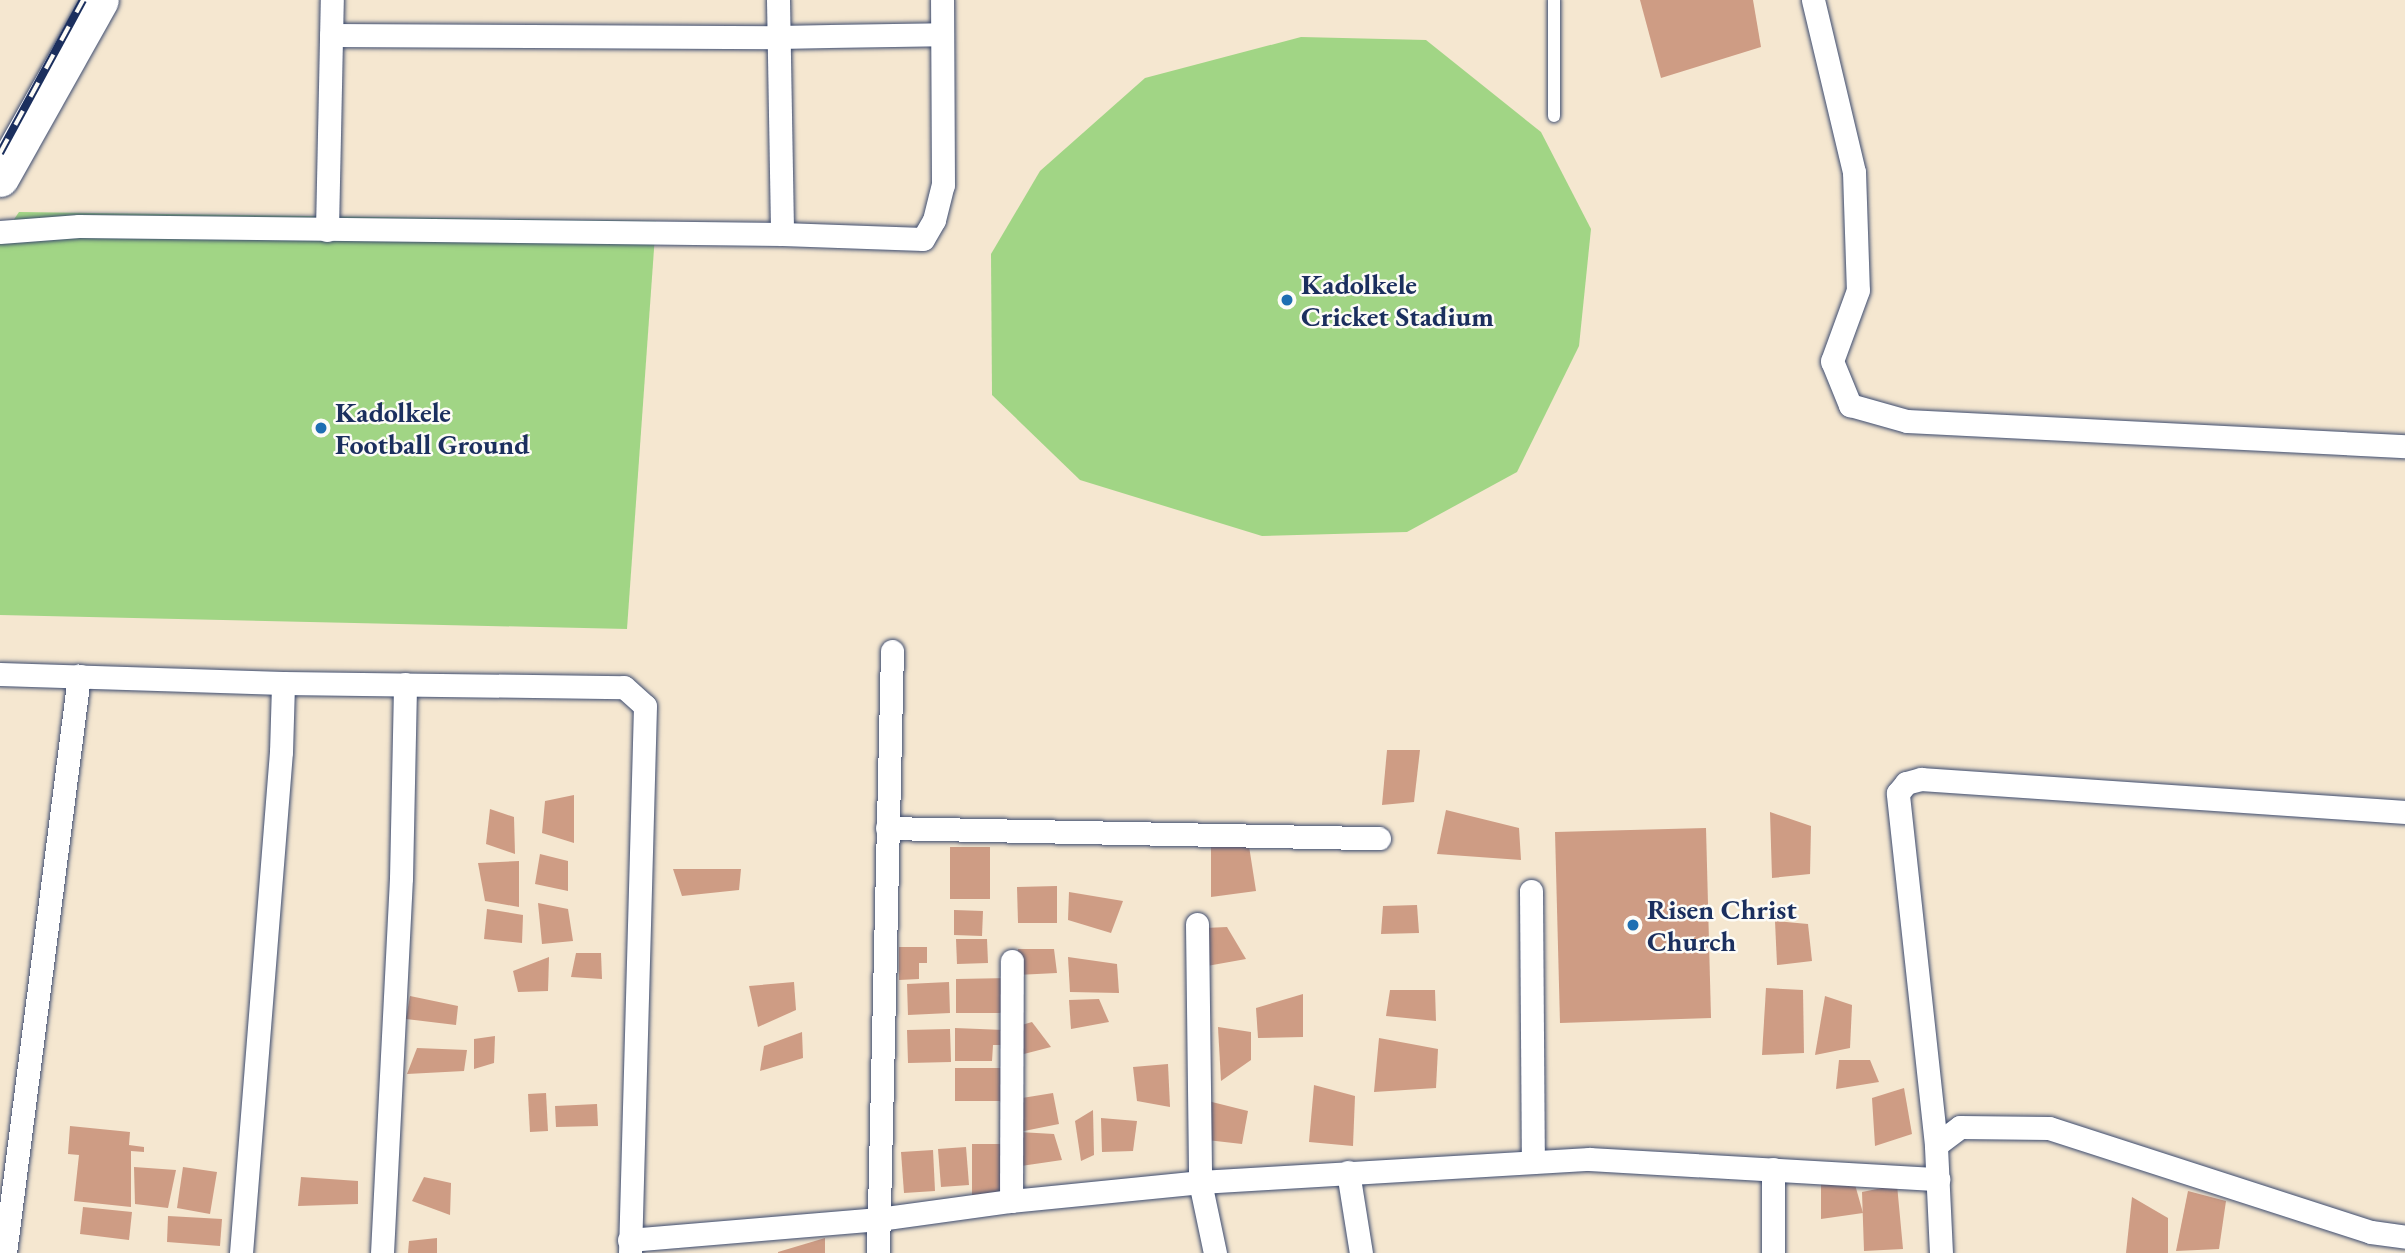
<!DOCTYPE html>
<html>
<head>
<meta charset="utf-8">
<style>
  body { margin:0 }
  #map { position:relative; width:2405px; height:1253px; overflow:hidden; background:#f5e7d0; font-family:"EB Garamond",serif }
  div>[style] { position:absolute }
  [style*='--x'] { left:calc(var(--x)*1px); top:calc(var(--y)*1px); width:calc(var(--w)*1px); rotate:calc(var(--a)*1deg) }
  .green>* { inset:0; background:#a1d585 }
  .building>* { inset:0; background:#ce9c84 }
  .roads { filter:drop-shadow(0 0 2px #3c4b6f) drop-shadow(0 0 2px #3c4b6f) }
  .lane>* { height:12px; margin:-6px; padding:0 6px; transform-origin:6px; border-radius:6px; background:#fff }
  .street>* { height:23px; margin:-11.5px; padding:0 11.5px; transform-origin:11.5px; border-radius:11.5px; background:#fff }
  .primary>* { height:37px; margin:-18.5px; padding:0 18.5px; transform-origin:18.5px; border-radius:18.5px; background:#fff }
  .rail>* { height:8px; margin-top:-4px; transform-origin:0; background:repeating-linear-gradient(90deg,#fdfcf7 0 16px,#1b2f5e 0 32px); box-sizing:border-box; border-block:2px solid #1b2f5e }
  .dots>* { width:19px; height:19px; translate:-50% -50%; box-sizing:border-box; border:4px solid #fdfcf7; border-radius:50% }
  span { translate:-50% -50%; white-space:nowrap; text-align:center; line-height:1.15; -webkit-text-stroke:5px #fdfcf7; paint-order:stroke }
  .poi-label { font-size:28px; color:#1b2f5e; font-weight:700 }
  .left { translate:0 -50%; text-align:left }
</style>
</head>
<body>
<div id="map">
  <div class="green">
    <i style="clip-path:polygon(1301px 37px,1426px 40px,1541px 132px,1591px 229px,1579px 346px,1517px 472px,1407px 532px,1262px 536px,1080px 480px,992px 395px,991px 254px,1040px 171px,1145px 78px)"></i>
    <i style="clip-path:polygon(19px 212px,656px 221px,627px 629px,0 615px,0 240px)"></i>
  </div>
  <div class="building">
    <i style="clip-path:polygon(1640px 0,1753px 0,1761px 47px,1661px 78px)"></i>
    <i style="clip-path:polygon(1387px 750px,1420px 750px,1414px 802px,1382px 805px)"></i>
    <i style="clip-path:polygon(574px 795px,574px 843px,542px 833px,545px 801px)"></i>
    <i style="clip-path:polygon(490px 809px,514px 817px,515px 854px,486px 844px)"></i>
    <i style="clip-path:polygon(1446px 810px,1519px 828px,1521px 860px,1437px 854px)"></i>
    <i style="clip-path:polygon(1770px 812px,1811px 826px,1810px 874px,1772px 878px)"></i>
    <i style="clip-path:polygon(1706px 828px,1711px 1018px,1560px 1023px,1555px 832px)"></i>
    <i style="clip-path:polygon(1211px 844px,1249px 846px,1256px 891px,1211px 897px)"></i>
    <i style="clip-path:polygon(950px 847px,990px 847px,990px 899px,950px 899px)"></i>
    <i style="clip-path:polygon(540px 854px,568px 861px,568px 891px,535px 884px)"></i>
    <i style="clip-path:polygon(519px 861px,519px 907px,485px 901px,478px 863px)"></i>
    <i style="clip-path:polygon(673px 869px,741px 869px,739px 890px,682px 896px)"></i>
    <i style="clip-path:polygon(1057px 886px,1057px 923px,1018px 923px,1017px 887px)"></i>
    <i style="clip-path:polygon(1069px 892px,1123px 901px,1111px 933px,1068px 920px)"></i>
    <i style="clip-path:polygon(538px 903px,568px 909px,573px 941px,542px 944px)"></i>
    <i style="clip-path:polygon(1417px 905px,1419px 933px,1381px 934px,1383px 906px)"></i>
    <i style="clip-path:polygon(487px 909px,523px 915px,522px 943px,484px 939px)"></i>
    <i style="clip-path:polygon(954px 910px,983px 911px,982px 936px,954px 935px)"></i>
    <i style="clip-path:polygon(1775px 921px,1808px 924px,1812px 961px,1777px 965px)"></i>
    <i style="clip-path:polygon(1227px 927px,1246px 959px,1207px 966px,1205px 928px)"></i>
    <i style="clip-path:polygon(956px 939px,987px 939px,988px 963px,957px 964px)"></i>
    <i style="clip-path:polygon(899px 947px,927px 947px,927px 963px,919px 963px,919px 979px,899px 980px)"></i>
    <i style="clip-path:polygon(1018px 949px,1054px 949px,1057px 973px,1017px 975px)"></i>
    <i style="clip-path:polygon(576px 953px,601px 953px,602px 979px,571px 977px)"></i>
    <i style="clip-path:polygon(549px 957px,548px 991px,518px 992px,513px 971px)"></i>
    <i style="clip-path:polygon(1068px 957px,1117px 964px,1119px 993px,1070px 992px)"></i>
    <i style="clip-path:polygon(1010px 978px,1010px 1013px,956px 1013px,956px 979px)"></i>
    <i style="clip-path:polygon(794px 982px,796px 1010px,758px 1027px,749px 986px)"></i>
    <i style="clip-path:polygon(949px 982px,950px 1013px,908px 1015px,907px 984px)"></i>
    <i style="clip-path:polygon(1766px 988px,1803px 990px,1804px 1053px,1762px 1055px)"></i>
    <i style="clip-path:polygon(1390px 990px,1435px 990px,1436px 1021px,1386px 1016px)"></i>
    <i style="clip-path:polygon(1303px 994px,1303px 1037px,1258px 1038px,1256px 1008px)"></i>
    <i style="clip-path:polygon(410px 996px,458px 1006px,456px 1025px,406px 1019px)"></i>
    <i style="clip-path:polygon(1825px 996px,1852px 1005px,1850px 1048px,1815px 1055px)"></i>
    <i style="clip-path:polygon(1099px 999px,1109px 1022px,1071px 1029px,1069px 1000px)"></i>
    <i style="clip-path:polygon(1032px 1022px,1051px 1047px,1020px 1055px,1018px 1026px)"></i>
    <i style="clip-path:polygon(1218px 1027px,1251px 1032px,1251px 1060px,1221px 1081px)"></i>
    <i style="clip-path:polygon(955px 1028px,1004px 1030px,1004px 1045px,993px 1045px,992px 1061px,955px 1061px)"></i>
    <i style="clip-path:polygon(950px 1029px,951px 1062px,908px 1063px,907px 1030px)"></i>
    <i style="clip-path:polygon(802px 1032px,803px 1058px,760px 1071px,764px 1046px)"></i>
    <i style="clip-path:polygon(495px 1036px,494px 1063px,474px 1069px,474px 1039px)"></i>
    <i style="clip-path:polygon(1379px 1038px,1438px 1049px,1436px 1088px,1374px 1092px)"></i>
    <i style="clip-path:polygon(417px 1048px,467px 1050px,464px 1071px,407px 1074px)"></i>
    <i style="clip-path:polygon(1839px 1060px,1870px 1060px,1879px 1082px,1836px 1089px)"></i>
    <i style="clip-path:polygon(1168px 1064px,1170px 1107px,1137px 1101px,1133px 1067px)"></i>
    <i style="clip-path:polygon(955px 1068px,1002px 1068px,1001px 1101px,955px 1101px)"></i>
    <i style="clip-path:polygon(1314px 1085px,1355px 1096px,1353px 1146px,1309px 1142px)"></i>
    <i style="clip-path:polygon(1904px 1088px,1912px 1134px,1875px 1146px,1872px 1098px)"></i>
    <i style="clip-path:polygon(546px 1093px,548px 1131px,530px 1132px,528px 1094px)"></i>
    <i style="clip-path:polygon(1053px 1093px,1059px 1124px,1019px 1132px,1054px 1134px,1062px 1160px,1021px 1166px,1016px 1099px)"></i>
    <i style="clip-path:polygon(1208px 1101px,1248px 1111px,1242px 1144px,1207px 1140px)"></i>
    <i style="clip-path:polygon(597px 1104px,598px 1126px,556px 1127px,555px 1106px)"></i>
    <i style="clip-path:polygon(1093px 1110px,1094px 1155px,1081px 1161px,1075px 1121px)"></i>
    <i style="clip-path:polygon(1101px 1118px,1137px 1121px,1133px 1151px,1102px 1152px)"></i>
    <i style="clip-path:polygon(70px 1126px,130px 1132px,129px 1145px,144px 1147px,144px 1152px,131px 1151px,131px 1207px,74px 1201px,79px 1155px,68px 1154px)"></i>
    <i style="clip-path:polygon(972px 1144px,1002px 1144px,1002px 1196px,972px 1197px)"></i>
    <i style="clip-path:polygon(966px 1147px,969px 1185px,941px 1187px,938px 1149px)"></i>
    <i style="clip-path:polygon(933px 1150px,935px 1191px,904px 1193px,901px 1152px)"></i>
    <i style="clip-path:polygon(134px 1167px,176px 1170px,168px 1208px,135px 1204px)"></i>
    <i style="clip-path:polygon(183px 1167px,217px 1172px,210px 1214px,177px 1208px)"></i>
    <i style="clip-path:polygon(301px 1177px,358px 1181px,358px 1204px,298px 1206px)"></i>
    <i style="clip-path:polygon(424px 1177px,451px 1183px,450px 1215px,412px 1201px)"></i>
    <i style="clip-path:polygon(1854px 1181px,1863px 1213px,1821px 1219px,1821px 1183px)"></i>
    <i style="clip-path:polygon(1897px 1185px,1903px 1249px,1864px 1251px,1862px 1192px)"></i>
    <i style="clip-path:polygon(2188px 1191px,2226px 1201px,2219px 1249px,2176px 1251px)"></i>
    <i style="clip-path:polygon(2132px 1197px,2168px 1218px,2168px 1253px,2126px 1253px)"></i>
    <i style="clip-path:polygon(83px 1207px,132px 1212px,129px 1240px,80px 1234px)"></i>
    <i style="clip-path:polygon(168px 1216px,222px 1219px,220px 1246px,167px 1242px)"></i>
    <i style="clip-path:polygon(437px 1238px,437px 1253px,408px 1253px,409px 1241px)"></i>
    <i style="clip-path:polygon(825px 1238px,825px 1253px,778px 1253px,778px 1252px)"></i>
  </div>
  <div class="roads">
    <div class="lane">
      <i style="--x:1554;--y:116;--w:116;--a:-90"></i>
    </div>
    <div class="street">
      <i style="--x:778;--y:0;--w:234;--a:89"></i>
      <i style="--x:1813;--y:0;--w:177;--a:76.6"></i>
      <i style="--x:1854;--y:172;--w:118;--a:88.1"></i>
      <i style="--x:1858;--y:290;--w:76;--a:110.1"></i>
      <i style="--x:1832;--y:361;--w:48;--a:67.8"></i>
      <i style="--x:1850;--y:405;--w:59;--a:15.7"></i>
      <i style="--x:1907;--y:421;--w:499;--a:2.9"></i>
      <i style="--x:331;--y:35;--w:447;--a:0.3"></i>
      <i style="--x:778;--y:37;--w:164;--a:-1"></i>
      <i style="--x:327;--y:230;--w:230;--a:-88.8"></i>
      <i style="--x:0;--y:232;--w:79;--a:-4.3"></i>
      <i style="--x:79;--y:226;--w:703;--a:0.65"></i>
      <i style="--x:782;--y:234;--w:141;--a:2"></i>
      <i style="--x:923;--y:239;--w:22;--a:-60"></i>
      <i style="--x:934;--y:220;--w:36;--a:-76"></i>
      <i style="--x:943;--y:185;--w:185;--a:-90.3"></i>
      <i style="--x:0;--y:674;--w:283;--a:1.8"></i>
      <i style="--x:283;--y:683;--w:341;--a:0.7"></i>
      <i style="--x:624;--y:687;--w:28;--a:42"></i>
      <i style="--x:645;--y:706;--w:547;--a:91.57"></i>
      <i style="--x:887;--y:828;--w:492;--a:1.2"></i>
      <i style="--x:1531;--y:891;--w:271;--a:89.6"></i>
      <i style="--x:1197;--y:924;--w:258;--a:89.3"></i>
      <i style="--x:1200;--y:1182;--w:73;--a:78.1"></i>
      <i style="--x:1936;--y:1145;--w:30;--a:-37"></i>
      <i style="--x:1960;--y:1127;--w:89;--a:0.6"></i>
      <i style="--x:2049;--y:1128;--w:338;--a:17.9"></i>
      <i style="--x:2371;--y:1232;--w:34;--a:8"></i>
      <i style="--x:1773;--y:1169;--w:84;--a:90"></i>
      <i style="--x:1348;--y:1172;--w:82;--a:80.9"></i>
      <i style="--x:1011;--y:1201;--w:240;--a:-89.8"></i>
      <i style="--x:629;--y:1240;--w:251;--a:-4.8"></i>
      <i style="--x:879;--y:1219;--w:133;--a:-7.8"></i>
      <i style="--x:1011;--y:1201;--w:190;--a:-5.7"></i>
      <i style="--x:1200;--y:1182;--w:390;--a:-3.4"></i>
      <i style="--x:1589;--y:1159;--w:350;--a:3.3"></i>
      <i style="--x:5;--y:1253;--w:582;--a:-82.69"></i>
      <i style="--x:241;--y:1253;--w:503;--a:-85.44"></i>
      <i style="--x:281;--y:752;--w:69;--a:-88.3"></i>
      <i style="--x:382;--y:1253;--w:375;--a:-87.1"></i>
      <i style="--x:401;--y:878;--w:194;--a:-88.8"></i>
      <i style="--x:878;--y:1253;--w:602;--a:-88.67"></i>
      <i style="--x:1941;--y:1253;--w:108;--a:-92.7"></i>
      <i style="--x:1936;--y:1145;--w:354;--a:-96.2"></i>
      <i style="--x:1898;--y:793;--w:13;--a:-51"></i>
      <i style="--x:1906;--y:783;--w:16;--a:-15"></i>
      <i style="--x:1921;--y:779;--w:485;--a:3.9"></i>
    </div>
    <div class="primary">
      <i style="--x:0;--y:178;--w:204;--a:-60.7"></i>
    </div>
  </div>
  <div class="rail">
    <i style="--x:0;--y:153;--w:174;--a:-61.5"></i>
  </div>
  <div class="dots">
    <i style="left:1287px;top:300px;background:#1f6fb2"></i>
    <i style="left:321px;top:428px;background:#1f6fb2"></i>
    <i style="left:1633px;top:925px;background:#1f6fb2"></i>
  </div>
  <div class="poi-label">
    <span class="left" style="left:1301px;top:300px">Kadolkele<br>Cricket Stadium</span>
    <span class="left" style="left:335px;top:428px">Kadolkele<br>Football Ground</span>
    <span class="left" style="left:1647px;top:925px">Risen Christ<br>Church</span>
  </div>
</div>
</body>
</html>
